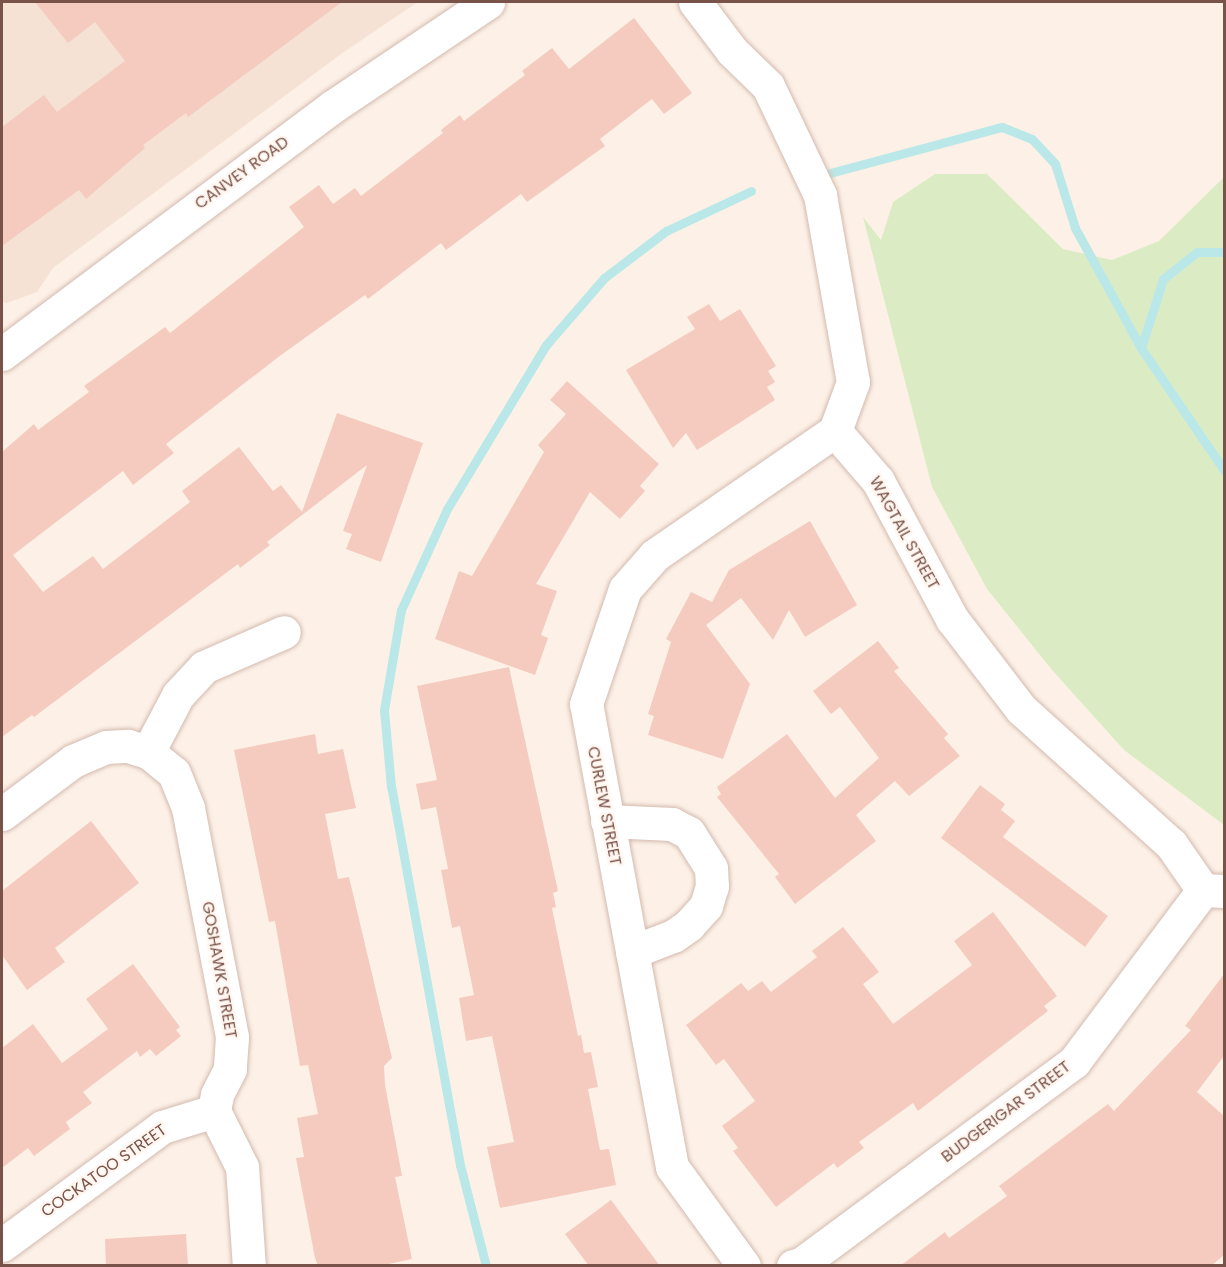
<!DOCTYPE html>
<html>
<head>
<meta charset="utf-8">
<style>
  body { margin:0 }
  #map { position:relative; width:1226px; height:1267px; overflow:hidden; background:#fdf1e7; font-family:Poppins,sans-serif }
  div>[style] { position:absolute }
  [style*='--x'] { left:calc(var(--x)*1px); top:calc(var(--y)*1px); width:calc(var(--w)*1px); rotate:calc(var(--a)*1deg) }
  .residential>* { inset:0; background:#f5e2d5 }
  .green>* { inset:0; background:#dbecc5 }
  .stream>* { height:9px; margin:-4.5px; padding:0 4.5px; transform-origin:4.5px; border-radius:4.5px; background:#bae8e8 }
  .building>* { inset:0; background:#f4cbbe }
  .roads { filter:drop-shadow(0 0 2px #d3baaf) drop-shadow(0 0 2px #d3baaf) }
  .minor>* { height:33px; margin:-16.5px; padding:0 16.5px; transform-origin:16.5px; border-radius:16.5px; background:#fff }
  span { translate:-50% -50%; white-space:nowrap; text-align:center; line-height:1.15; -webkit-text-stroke:4.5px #fff6ef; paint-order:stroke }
  .street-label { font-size:16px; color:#79534a }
  .frame { position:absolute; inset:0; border:3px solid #79534a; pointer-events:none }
</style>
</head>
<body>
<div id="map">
  <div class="residential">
    <i style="clip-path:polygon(2px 2px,418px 2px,341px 54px,53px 268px,37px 292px,7px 303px,2px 302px)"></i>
  </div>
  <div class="green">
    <i style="clip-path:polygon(935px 174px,987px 174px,1063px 249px,1112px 260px,1159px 241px,1224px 177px,1224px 825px,1124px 750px,1052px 670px,987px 589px,932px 487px,863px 217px,881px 240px,893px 202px)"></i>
  </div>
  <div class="stream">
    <i style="--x:830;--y:173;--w:178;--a:-15"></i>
    <i style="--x:1002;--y:127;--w:32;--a:22"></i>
    <i style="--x:1032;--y:139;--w:34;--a:47"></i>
    <i style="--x:1055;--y:164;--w:67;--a:72.6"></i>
    <i style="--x:1075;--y:228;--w:137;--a:61.2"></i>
    <i style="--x:1224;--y:252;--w:27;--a:180"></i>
    <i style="--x:1197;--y:252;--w:43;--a:141.5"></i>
    <i style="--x:1163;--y:279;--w:72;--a:107.7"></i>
    <i style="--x:1141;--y:348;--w:148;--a:55.8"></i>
    <i style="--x:486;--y:1266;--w:104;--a:-104.4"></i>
    <i style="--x:460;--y:1165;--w:384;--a:-100.3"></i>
    <i style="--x:391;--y:787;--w:77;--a:-95.2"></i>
    <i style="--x:384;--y:710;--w:101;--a:-80.4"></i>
    <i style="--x:401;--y:610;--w:111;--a:-65.5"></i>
    <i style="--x:447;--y:509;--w:192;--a:-58.9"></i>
    <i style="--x:546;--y:345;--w:89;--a:-49.1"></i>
    <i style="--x:604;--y:278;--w:78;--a:-37.2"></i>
    <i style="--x:666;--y:231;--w:94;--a:-25.2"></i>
  </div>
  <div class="building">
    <i style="clip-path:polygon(35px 2px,342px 2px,188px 117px,186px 113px,143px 145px,145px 148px,86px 199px,79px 190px,2px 246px,2px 127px,44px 95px,57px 112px,125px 61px,95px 22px,68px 43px)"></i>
    <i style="clip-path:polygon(634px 18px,692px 93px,664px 114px,652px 99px,600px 139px,605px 146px,527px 202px,521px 194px,446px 250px,441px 243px,368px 299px,365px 295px,281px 355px,166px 444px,174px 453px,133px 485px,123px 471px,13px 555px,43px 592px,93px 556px,103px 569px,190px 502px,182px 491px,239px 447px,273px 491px,281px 485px,302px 512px,337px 413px,423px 443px,381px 562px,346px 549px,352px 534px,343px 531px,367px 465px,267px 542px,270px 545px,240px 568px,238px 564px,34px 717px,32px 715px,2px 737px,2px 452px,34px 424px,38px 430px,89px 392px,84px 386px,165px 327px,170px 333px,304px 227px,289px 207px,319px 185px,333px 204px,355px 188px,361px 196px,443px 133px,441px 130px,460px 115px,464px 121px,525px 75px,522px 71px,552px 48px,569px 69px)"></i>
    <i style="clip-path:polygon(709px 304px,720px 321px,740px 309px,776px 366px,768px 371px,775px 382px,767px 387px,775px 400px,697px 450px,686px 433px,673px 448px,626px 370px,695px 329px,687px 317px)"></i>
    <i style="clip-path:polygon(567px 381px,659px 464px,640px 486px,645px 491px,620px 519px,590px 492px,536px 584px,557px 591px,541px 635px,548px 638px,535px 675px,435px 639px,459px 571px,472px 576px,544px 452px,538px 445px,566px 414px,550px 400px)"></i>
    <i style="clip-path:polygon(810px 521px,857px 605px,805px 637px,789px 610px,773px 640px,741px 598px,706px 625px,750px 684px,723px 759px,648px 735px,654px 716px,648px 714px,671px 642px,666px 639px,691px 592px,712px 602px,729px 570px)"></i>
    <i style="clip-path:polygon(878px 641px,899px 668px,894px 671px,948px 734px,944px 738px,960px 756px,909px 796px,895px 781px,856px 815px,876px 841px,795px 904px,775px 877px,779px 874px,717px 797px,721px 794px,717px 787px,787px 734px,835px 798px,879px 758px,840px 707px,831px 714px,813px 691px)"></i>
    <i style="clip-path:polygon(509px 667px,558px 891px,553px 893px,556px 907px,552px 908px,578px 1036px,581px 1035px,584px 1053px,591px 1052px,598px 1087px,588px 1089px,600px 1150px,609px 1149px,616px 1185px,500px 1208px,487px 1147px,514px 1142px,492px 1036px,466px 1041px,459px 998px,474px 995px,460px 926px,452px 928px,441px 870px,448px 869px,436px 807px,421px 810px,416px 784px,437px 780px,417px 686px)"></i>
    <i style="clip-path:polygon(315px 734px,318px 754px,343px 749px,356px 808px,325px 814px,338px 879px,349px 877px,392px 1058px,384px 1066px,385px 1085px,402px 1176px,395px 1177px,412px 1259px,379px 1266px,318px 1266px,315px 1258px,296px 1158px,304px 1157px,297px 1118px,318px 1114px,308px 1065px,300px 1066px,275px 921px,269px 922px,234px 750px)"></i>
    <i style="clip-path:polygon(980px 785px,1005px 804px,1001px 810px,1015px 821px,1003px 837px,1108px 916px,1085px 947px,941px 838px)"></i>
    <i style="clip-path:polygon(91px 821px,139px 883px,55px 948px,65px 962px,27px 990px,2px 955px,2px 891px)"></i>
    <i style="clip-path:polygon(993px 912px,1057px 996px,1044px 1006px,1048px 1011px,918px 1111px,913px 1103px,859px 1142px,864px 1148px,837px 1168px,834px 1163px,776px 1207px,733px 1151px,738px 1148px,722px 1126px,755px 1101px,724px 1059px,716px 1065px,686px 1025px,741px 983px,748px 991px,762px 981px,771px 992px,817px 957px,812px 951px,843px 927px,879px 972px,863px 984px,893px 1024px,972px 965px,954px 941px)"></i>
    <i style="clip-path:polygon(133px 964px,180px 1027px,176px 1030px,181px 1036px,156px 1056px,150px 1049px,140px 1057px,137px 1051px,83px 1092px,92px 1103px,66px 1122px,70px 1129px,34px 1156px,28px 1148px,2px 1168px,2px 1048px,33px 1024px,62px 1063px,108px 1029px,86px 999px)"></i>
    <i style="clip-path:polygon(1224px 974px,1224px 1056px,1197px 1092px,1224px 1116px,1224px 1255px,1211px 1266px,900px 1266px,945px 1232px,949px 1238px,1007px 1196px,999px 1186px,1108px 1104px,1114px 1111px,1191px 1030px,1185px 1026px)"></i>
    <i style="clip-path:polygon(611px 1200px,660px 1266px,589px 1266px,565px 1234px)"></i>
    <i style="clip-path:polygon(186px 1234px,188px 1266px,106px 1266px,105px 1239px)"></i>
  </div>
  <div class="roads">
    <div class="minor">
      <i style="--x:695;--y:2;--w:61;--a:52.9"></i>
      <i style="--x:732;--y:51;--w:50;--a:44.2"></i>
      <i style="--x:768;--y:86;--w:121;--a:64.5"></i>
      <i style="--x:820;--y:195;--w:190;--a:80"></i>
      <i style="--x:853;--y:382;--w:52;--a:110.2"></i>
      <i style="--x:835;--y:431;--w:66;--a:49.3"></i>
      <i style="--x:878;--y:481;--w:157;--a:61.8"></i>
      <i style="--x:952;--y:619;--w:113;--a:52.5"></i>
      <i style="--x:1021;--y:709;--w:202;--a:42"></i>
      <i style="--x:1171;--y:844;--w:56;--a:55.2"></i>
      <i style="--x:1203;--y:890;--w:21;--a:3"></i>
      <i style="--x:2;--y:354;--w:412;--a:-36.8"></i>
      <i style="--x:332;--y:107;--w:188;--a:-33.9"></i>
      <i style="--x:148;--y:752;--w:64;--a:-62.2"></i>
      <i style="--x:178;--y:695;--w:38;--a:-47"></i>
      <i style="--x:204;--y:667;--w:87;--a:-23.6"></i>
      <i style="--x:2;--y:814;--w:89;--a:-36.7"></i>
      <i style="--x:73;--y:761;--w:36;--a:-23"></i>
      <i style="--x:106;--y:747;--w:22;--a:-3"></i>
      <i style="--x:128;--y:746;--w:21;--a:17"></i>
      <i style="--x:148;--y:752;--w:33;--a:39"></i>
      <i style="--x:174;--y:773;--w:38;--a:68"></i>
      <i style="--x:188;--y:808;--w:233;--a:79.1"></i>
      <i style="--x:232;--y:1037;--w:32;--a:94"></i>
      <i style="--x:230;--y:1069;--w:29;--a:117"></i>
      <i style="--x:217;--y:1095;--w:16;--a:101"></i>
      <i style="--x:214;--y:1111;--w:63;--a:63.4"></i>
      <i style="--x:242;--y:1167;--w:99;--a:86"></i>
      <i style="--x:607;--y:821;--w:65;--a:2.6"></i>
      <i style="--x:672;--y:824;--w:19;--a:28"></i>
      <i style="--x:689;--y:833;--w:41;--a:57.8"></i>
      <i style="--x:711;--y:868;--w:18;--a:87"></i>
      <i style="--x:712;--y:886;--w:21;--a:107"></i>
      <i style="--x:706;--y:906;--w:25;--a:132"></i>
      <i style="--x:689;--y:925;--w:19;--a:145"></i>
      <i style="--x:673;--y:936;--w:44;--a:158.7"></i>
      <i style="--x:2;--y:1245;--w:199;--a:-36.4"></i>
      <i style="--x:162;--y:1127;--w:54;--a:-17.1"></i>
      <i style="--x:744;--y:1266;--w:122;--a:-126"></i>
      <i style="--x:672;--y:1167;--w:471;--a:-100.5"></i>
      <i style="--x:586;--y:704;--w:121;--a:-71.3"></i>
      <i style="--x:625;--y:589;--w:45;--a:-48.6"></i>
      <i style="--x:655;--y:555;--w:219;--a:-34.6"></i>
      <i style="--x:793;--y:1266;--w:8;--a:-14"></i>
      <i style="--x:801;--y:1264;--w:340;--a:-36.5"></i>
      <i style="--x:1074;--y:1062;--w:215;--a:-53.1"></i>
    </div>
  </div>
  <div class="street-label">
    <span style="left:242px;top:173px;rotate:-36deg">CANVEY ROAD</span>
    <span style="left:904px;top:533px;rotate:61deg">WAGTAIL STREET</span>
    <span style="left:604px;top:806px;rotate:79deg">CURLEW STREET</span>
    <span style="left:219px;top:970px;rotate:80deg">GOSHAWK STREET</span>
    <span style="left:1006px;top:1112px;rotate:-37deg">BUDGERIGAR STREET</span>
    <span style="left:104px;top:1171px;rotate:-35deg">COCKATOO STREET</span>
  </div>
  <div class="frame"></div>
</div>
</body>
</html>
